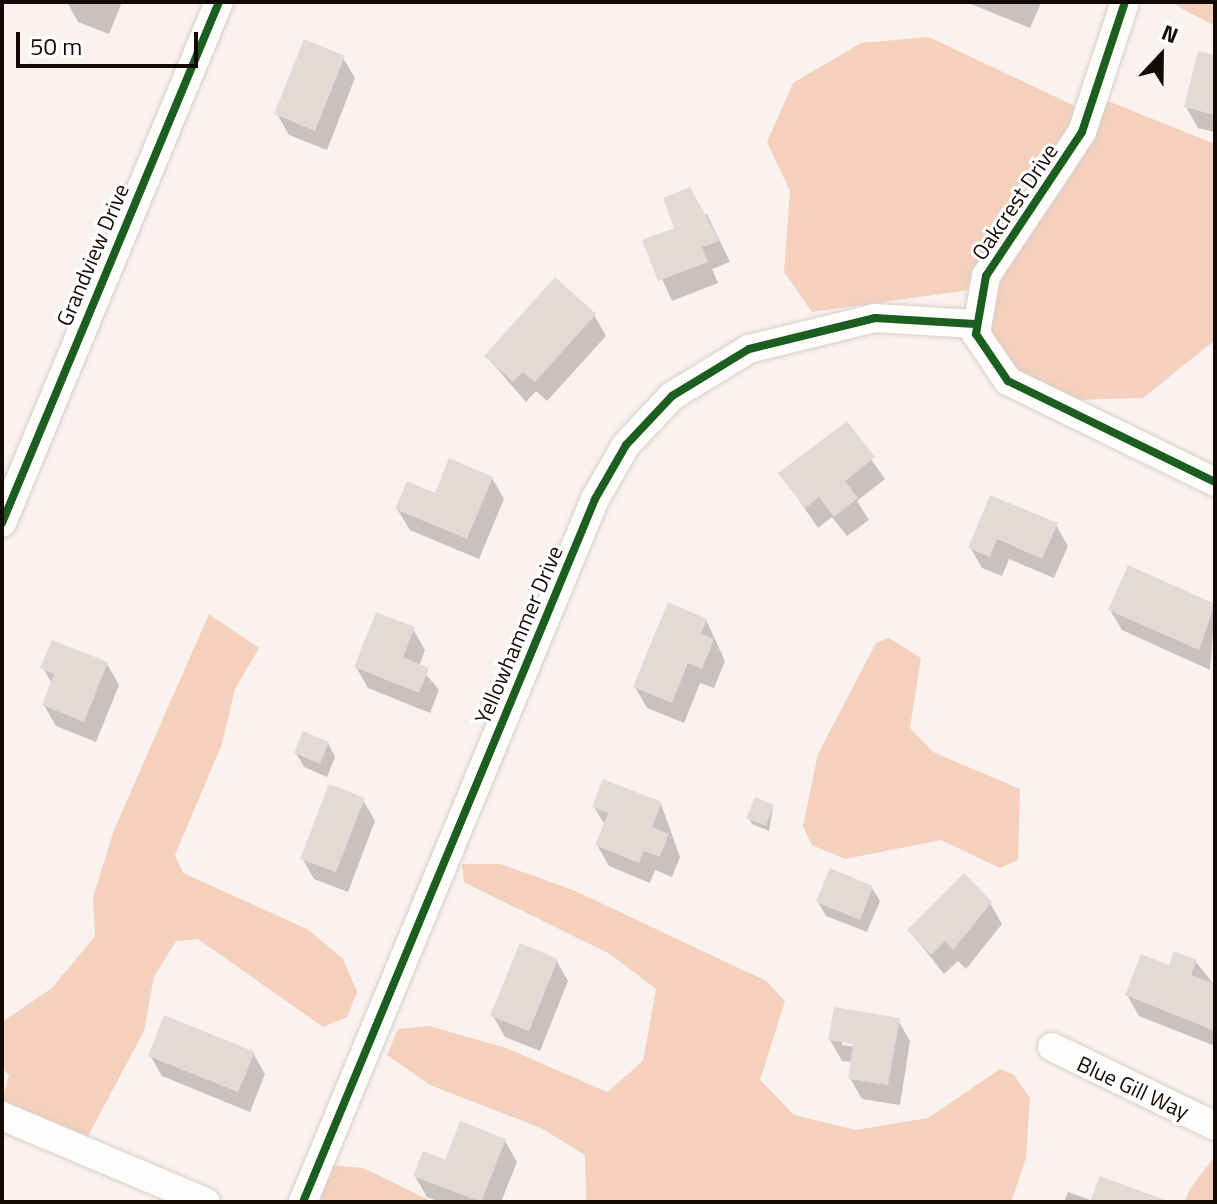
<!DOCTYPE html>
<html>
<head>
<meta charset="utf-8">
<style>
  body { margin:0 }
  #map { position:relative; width:1217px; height:1204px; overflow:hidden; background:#faf2ee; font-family:"Titillium Web",sans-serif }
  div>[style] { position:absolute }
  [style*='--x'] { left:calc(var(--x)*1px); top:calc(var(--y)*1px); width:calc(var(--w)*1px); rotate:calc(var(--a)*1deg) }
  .green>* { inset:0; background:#f4d0bd }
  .shadow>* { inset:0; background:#0003 }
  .building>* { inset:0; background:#e4dad5 }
  .roads { filter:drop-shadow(0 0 2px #d8ceca) drop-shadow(0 0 2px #d8ceca) }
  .street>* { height:28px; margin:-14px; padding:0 14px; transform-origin:14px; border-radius:14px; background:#fefdfc }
  .cycleway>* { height:8px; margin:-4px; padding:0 4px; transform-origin:4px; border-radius:4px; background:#1b5e20 }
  span { translate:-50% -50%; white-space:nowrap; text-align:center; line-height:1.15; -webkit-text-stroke:6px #fff; paint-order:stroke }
  .street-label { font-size:22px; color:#140a05 }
  .frame { position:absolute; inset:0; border:4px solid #140a05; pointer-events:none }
  .north { position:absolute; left:1121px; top:16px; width:80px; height:80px; -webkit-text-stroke:6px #fff; paint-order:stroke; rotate:22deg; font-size:22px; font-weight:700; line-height:32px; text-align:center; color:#140a05 }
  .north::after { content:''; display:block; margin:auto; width:28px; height:36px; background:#140a05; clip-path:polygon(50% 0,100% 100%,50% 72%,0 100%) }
  .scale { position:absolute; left:16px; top:32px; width:182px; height:36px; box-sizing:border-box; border:4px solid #140a05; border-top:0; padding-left:10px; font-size:24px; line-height:28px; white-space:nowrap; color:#140a05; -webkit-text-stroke:6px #fff; paint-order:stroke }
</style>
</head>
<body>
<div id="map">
  <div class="green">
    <i style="clip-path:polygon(1170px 2px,1215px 2px,1215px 26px)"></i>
    <i style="clip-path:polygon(929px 37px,1079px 108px,1071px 126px,969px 290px,812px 312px,784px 272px,790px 191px,767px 142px,793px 83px,861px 43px)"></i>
    <i style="clip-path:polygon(1108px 101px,1215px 144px,1215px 340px,1143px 398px,1073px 400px,1015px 370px,989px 329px,997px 281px,1073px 173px)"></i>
    <i style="clip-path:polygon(209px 614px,259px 648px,235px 689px,222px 744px,175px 855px,183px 873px,307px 929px,343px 959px,357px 992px,347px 1017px,323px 1027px,198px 939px,176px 941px,154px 977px,144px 1031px,88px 1136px,2px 1100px,9px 1075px,2px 1068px,2px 1022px,52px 988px,95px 936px,93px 897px,114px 830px)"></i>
    <i style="clip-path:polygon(889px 638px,921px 658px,910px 728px,933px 752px,1020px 789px,1018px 860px,1000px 868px,941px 840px,845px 859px,812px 845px,803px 826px,818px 754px,876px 643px)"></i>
    <i style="clip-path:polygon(462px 864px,500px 864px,573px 890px,766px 981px,785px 1001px,760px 1080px,794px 1115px,856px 1130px,928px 1118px,1000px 1069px,1014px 1075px,1030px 1098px,1026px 1158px,1011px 1202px,586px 1202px,585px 1155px,541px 1128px,430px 1085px,387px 1055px,398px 1029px,429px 1026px,506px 1048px,607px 1092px,643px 1061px,656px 989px,610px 954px,464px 882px)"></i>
    <i style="clip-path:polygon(1215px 1156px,1215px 1202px,1185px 1202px,1190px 1189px)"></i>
    <i style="clip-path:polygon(332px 1165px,363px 1168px,433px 1202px,324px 1202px,319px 1194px)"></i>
  </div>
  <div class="shadow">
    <i style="clip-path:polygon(67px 2px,122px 2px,109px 34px,78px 22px)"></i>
    <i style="clip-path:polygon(966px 2px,1040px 2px,1041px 3px,1030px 28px)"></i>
    <i style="clip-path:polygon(1215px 57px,1215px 132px,1198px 128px,1186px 107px)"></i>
    <i style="clip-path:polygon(343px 58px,355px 78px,327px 150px,289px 135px,277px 114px)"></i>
    <i style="clip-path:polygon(707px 214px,730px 262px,712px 269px,718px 283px,672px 301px,645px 241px)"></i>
    <i style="clip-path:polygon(594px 315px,606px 336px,547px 401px,536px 391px,526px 402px,486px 356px)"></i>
    <i style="clip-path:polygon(846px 424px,885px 479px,857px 501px,869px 520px,847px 536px,832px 517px,818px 528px,781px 474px)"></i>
    <i style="clip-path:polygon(492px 478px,504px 499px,479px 559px,410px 530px,397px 509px)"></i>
    <i style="clip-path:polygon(991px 498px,1056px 525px,1068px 546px,1054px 578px,1009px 559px,1002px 576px,982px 568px,970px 547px)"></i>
    <i style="clip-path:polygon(1129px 568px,1215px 606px,1210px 670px,1122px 630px,1110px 610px)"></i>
    <i style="clip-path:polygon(706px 620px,725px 661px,714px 688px,700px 683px,684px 723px,647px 708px,635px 687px)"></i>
    <i style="clip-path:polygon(413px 629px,425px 650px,419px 666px,439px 690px,430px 713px,368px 688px,356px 667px)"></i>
    <i style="clip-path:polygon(107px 664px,119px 685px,96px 742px,56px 726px,44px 705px,52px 684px,43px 668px)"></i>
    <i style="clip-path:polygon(328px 743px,335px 757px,327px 777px,304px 767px,296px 753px)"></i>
    <i style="clip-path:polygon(363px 800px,375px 821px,348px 892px,314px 879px,302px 858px)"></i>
    <i style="clip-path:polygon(661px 804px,680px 857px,672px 877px,655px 870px,650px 883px,609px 866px,597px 845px,605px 825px,594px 807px)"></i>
    <i style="clip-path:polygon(773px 807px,769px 831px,752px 824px,749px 818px)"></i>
    <i style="clip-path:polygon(872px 888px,880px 901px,867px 932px,826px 916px,818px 902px)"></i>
    <i style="clip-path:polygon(990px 903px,1002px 924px,966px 969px,958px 961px,944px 974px,909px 930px)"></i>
    <i style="clip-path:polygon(556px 960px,568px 981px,540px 1051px,505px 1037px,493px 1016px)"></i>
    <i style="clip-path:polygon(1196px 962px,1215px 986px,1215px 1046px,1139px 1016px,1127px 995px,1170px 967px)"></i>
    <i style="clip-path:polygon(evenodd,898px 1020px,910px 1041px,900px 1105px,862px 1099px,850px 1078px,853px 1062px,842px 1061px,830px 1040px,898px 1020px,842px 1040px,864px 1044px,863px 1048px,842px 1045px,842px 1040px)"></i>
    <i style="clip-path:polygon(253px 1053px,265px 1074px,250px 1112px,162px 1076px,150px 1055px)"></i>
    <i style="clip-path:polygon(505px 1141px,517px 1162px,501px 1202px,440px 1202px,427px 1197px,415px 1176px)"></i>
    <i style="clip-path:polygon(1068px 1192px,1093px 1201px,1159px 1202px,1064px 1202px)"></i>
  </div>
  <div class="building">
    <i style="clip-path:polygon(304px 39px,345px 56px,315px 131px,274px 114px)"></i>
    <i style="clip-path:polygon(1198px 51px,1215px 55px,1215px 115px,1184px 107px)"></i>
    <i style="clip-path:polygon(690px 187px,720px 241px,702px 247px,708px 262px,658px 281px,642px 240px,674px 228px,663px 198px)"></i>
    <i style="clip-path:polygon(555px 277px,596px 314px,535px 382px,523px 372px,513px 382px,484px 356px)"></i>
    <i style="clip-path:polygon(847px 421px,875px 457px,845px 481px,858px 498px,834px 517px,819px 497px,805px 508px,778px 473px)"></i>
    <i style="clip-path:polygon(449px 458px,493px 477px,467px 539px,395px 509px,407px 481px,435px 493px)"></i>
    <i style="clip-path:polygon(990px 495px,1058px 523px,1042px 559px,997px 539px,990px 557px,968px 548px)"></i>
    <i style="clip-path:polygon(1128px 565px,1215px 604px,1199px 650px,1108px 610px)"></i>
    <i style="clip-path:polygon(668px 602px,707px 619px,701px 634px,714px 639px,702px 669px,688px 663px,672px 703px,633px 687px)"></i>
    <i style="clip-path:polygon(376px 612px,415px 627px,403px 657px,429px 668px,419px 693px,354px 667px)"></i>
    <i style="clip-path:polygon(52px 640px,108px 662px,84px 722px,42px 705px,54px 674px,40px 668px)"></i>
    <i style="clip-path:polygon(303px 731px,329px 742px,320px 764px,294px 753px)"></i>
    <i style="clip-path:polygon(603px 779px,662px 802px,652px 827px,669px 834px,660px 857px,644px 851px,639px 863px,595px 845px,608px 813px,592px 807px)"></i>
    <i style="clip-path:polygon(329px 784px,365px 798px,336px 872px,300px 859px)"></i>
    <i style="clip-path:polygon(755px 797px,774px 805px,766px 826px,746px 818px)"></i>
    <i style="clip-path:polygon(830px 868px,873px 886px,860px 920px,816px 902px)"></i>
    <i style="clip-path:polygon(964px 873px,992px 902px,953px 950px,945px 941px,931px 955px,907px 930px)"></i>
    <i style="clip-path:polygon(520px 943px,558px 959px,529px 1031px,490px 1016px)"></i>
    <i style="clip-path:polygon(1174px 951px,1197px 960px,1191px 975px,1215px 984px,1215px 1031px,1125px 995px,1141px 954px,1169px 965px)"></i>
    <i style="clip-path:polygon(834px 1007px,900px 1018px,888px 1085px,848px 1079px,853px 1044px,828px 1040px)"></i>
    <i style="clip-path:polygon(164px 1015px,255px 1052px,238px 1092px,148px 1056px)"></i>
    <i style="clip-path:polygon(460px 1121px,506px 1139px,481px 1202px,413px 1176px,423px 1151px,445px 1160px)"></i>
    <i style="clip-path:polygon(1100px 1176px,1165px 1200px,1164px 1202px,1090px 1202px)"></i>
  </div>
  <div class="roads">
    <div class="street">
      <i style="--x:1125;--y:2;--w:137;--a:108.3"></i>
      <i style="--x:1082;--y:132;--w:173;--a:123.7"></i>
      <i style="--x:986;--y:276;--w:59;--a:99.8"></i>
      <i style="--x:976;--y:334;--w:57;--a:55.8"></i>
      <i style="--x:1008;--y:381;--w:230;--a:26"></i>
      <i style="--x:2;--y:523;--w:564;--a:-67.39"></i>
      <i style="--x:1052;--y:1047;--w:181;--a:25.9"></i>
      <i style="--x:2;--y:1116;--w:221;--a:22.9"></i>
      <i style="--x:303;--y:1202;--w:761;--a:-67.44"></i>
      <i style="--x:595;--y:499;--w:62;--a:-60.1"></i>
      <i style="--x:626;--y:445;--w:67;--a:-46.8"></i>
      <i style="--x:672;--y:396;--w:90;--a:-31.4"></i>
      <i style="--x:749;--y:349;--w:130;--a:-13.8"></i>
      <i style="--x:875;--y:318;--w:100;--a:3.4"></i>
    </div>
  </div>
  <div class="cycleway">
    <i style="--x:1125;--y:2;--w:137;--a:108.3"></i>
    <i style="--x:1082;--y:132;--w:173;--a:123.7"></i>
    <i style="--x:986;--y:276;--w:59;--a:99.8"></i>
    <i style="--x:976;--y:334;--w:57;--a:55.8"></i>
    <i style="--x:1008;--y:381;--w:230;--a:26"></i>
    <i style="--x:2;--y:523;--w:564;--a:-67.39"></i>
    <i style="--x:303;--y:1202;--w:761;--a:-67.44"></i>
    <i style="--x:595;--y:499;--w:62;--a:-60.1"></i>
    <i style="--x:626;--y:445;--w:67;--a:-46.8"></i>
    <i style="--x:672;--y:396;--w:90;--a:-31.4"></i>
    <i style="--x:749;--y:349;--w:130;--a:-13.8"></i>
    <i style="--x:875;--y:318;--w:100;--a:3.4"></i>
  </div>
  <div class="street-label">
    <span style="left:1015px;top:202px;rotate:-56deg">Oakcrest Drive</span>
    <span style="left:93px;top:255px;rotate:-67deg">Grandview Drive</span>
    <span style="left:519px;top:635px;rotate:-67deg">Yellowhammer Drive</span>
    <span style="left:1133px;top:1088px;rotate:25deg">Blue Gill Way</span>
  </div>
  <div class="frame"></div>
  <div class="north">N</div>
  <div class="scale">50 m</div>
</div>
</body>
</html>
